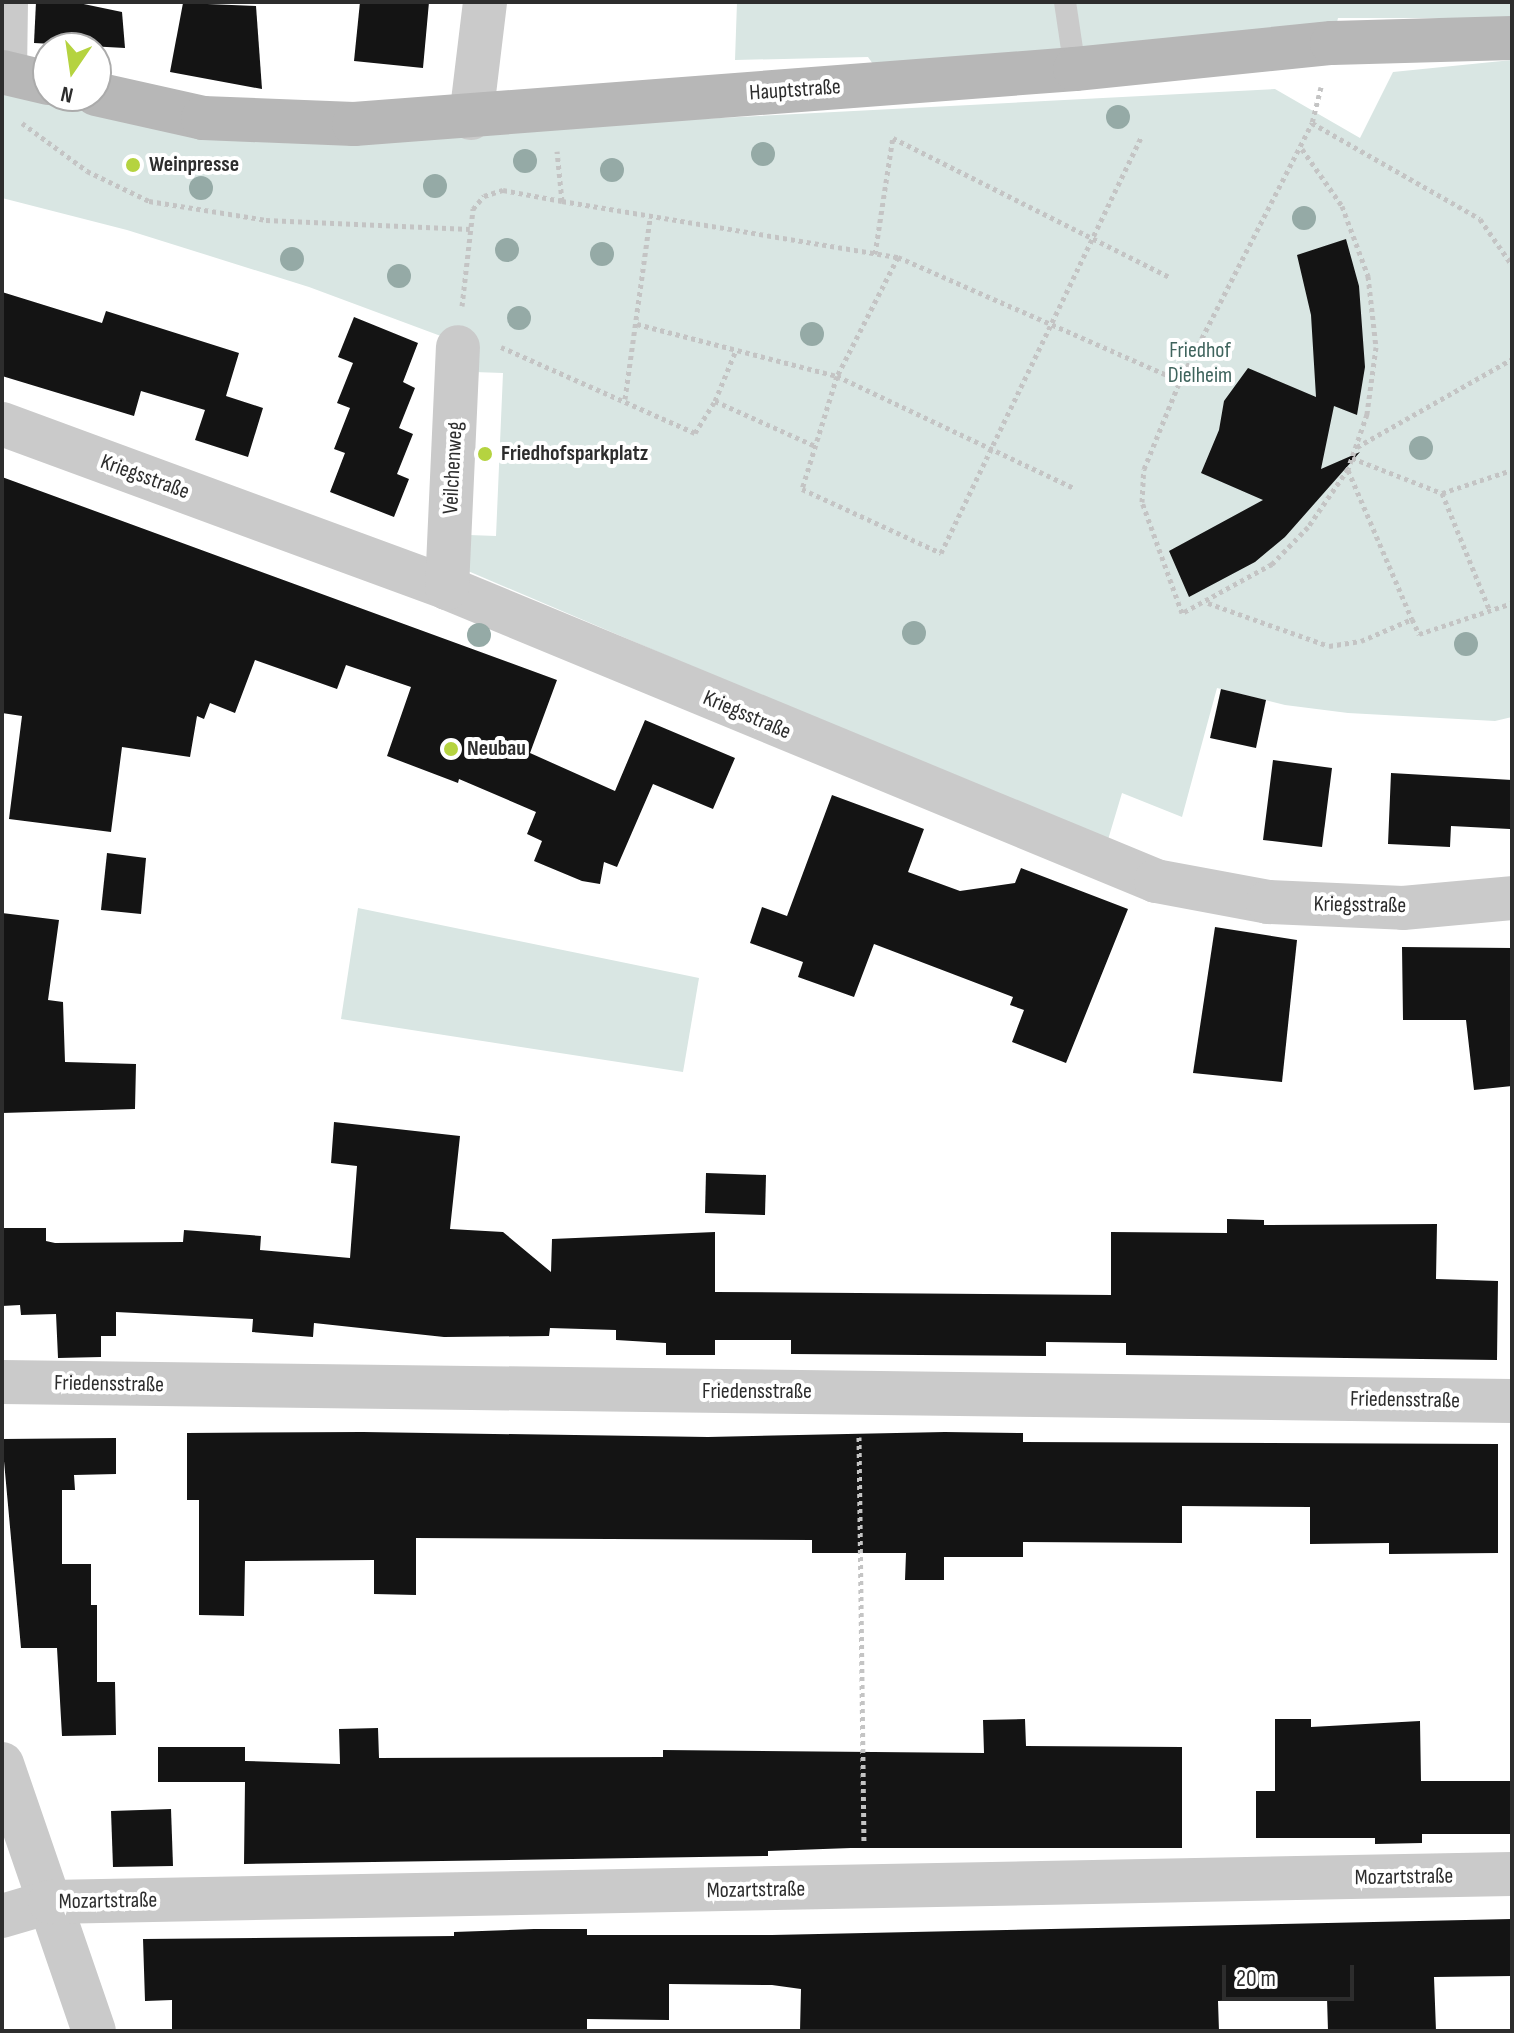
<!DOCTYPE html>
<html>
<head>
<meta charset="utf-8">
<style>
  body { margin:0 }
  #map { position:relative; width:1514px; height:2033px; overflow:hidden; background:#fff; font-family:"Sofia Sans Condensed",sans-serif }
  div>[style] { position:absolute }
  [style*='--x'] { left:calc(var(--x)*1px); top:calc(var(--y)*1px); width:calc(var(--w)*1px); rotate:calc(var(--a)*1deg) }
  .green>* { inset:0; background:#d9e6e3 }
  .building>* { inset:0; background:#141414 }
  .path>* { height:5px; margin-top:-2.5px; transform-origin:0; background:repeating-linear-gradient(90deg,#c4c4c4 0 4px,transparent 0 8px) }
  .lane>* { height:22px; margin:-11px; padding:0 11px; transform-origin:11px; border-radius:11px; background:#cacaca }
  .street>* { height:44px; margin:-22px; padding:0 22px; transform-origin:22px; border-radius:22px; background:#cacaca }
  .secondary>* { height:44px; margin:-22px; padding:0 22px; transform-origin:22px; border-radius:22px; background:#b7b7b7 }
  .trees>* { width:24px; height:24px; margin:-12px; border-radius:50%; background:#95aaa6 }
  .dots>* { width:22px; height:22px; translate:-50% -50%; box-sizing:border-box; border:4px solid #fff; border-radius:50% }
  span { translate:-50% -50%; white-space:nowrap; text-align:center; line-height:1.15; -webkit-text-stroke:8px #fff; paint-order:stroke }
  .street-label { font-size:22px; color:#2d2d2d }
  .poi-label { font-size:22px; color:#2d2d2d; font-weight:700 }
  .left { translate:0 -50%; text-align:left }
  .park-label { font-size:22px; color:#3f645d }
  .frame { position:absolute; inset:0; border:4px solid #2d2d2d; pointer-events:none }
  .north { position:absolute; left:32px; top:32px; width:80px; height:80px; box-sizing:border-box; background:#fff; border:2px solid #ababab; border-radius:50%; rotate:193deg; font-size:22px; font-weight:700; line-height:32px; text-align:center; color:#2d2d2d }
  .north::after { content:''; display:block; margin:auto; width:28px; height:36px; background:#b5d340; clip-path:polygon(50% 0,100% 100%,50% 72%,0 100%) }
  .scale { position:absolute; left:1222px; top:1965px; width:132px; height:36px; box-sizing:border-box; border:4px solid #2d2d2d; border-top:0; padding-left:10px; font-size:24px; line-height:28px; white-space:nowrap; color:#2d2d2d; -webkit-text-stroke:6px #fff; paint-order:stroke }
</style>
</head>
<body>
<div id="map">
  <div class="green">
    <i style="clip-path:polygon(737px 2px,1512px 2px,1512px 18px,1338px 18px,1332px 43px,887px 84px,868px 57px,735px 60px)"></i>
    <i style="clip-path:polygon(1512px 60px,1512px 717px,1495px 721px,1348px 713px,1285px 705px,1217px 688px,1182px 817px,1122px 793px,1107px 843px,468px 571px,469px 535px,496px 536px,503px 373px,474px 372px,473px 348px,309px 287px,127px 230px,2px 198px,2px 89px,201px 132px,661px 121px,1275px 89px,1360px 138px,1393px 72px)"></i>
    <i style="clip-path:polygon(358px 908px,699px 978px,683px 1072px,341px 1019px)"></i>
  </div>
  <div class="building">
    <i style="clip-path:polygon(36px 2px,74px 2px,122px 12px,125px 48px,34px 43px)"></i>
    <i style="clip-path:polygon(360px 2px,429px 2px,423px 68px,354px 61px)"></i>
    <i style="clip-path:polygon(183px 3px,256px 6px,262px 89px,170px 72px)"></i>
    <i style="clip-path:polygon(1346px 239px,1359px 286px,1365px 367px,1357px 415px,1334px 406px,1321px 469px,1360px 452px,1285px 537px,1255px 562px,1189px 597px,1169px 551px,1263px 500px,1201px 473px,1219px 430px,1224px 401px,1248px 368px,1316px 397px,1311px 315px,1297px 255px)"></i>
    <i style="clip-path:polygon(2px 292px,102px 323px,106px 311px,239px 353px,226px 396px,263px 408px,248px 457px,195px 440px,205px 410px,141px 391px,134px 416px,2px 376px)"></i>
    <i style="clip-path:polygon(354px 317px,418px 343px,403px 382px,415px 388px,399px 428px,413px 434px,397px 474px,409px 479px,394px 517px,330px 492px,345px 453px,334px 449px,350px 408px,337px 403px,353px 363px,338px 357px)"></i>
    <i style="clip-path:polygon(2px 477px,557px 680px,530px 753px,615px 791px,645px 720px,735px 758px,713px 809px,653px 784px,617px 867px,604px 862px,600px 884px,582px 881px,534px 861px,542px 841px,527px 834px,536px 812px,459px 779px,458px 783px,387px 756px,411px 687px,346px 665px,337px 689px,255px 660px,235px 713px,210px 703px,204px 719px,197px 716px,190px 757px,122px 747px,111px 832px,9px 819px,22px 716px,2px 713px)"></i>
    <i style="clip-path:polygon(1221px 689px,1266px 700px,1256px 748px,1210px 738px)"></i>
    <i style="clip-path:polygon(1273px 760px,1332px 768px,1322px 847px,1263px 840px)"></i>
    <i style="clip-path:polygon(1391px 773px,1512px 780px,1510px 829px,1451px 826px,1450px 847px,1388px 844px)"></i>
    <i style="clip-path:polygon(832px 795px,924px 829px,908px 872px,960px 891px,1015px 883px,1021px 868px,1128px 909px,1066px 1063px,1012px 1042px,1024px 1010px,1010px 1005px,1013px 997px,874px 944px,854px 997px,798px 977px,803px 962px,750px 943px,762px 907px,787px 916px)"></i>
    <i style="clip-path:polygon(107px 853px,146px 858px,141px 914px,101px 910px)"></i>
    <i style="clip-path:polygon(2px 913px,59px 920px,48px 1000px,63px 1002px,65px 1062px,136px 1064px,135px 1109px,2px 1113px)"></i>
    <i style="clip-path:polygon(1215px 927px,1297px 940px,1282px 1082px,1193px 1073px)"></i>
    <i style="clip-path:polygon(1402px 947px,1512px 948px,1512px 1086px,1474px 1090px,1466px 1020px,1403px 1020px)"></i>
    <i style="clip-path:polygon(334px 1122px,460px 1136px,450px 1229px,503px 1232px,551px 1272px,552px 1239px,715px 1232px,715px 1292px,1111px 1295px,1111px 1232px,1227px 1233px,1227px 1219px,1264px 1220px,1264px 1225px,1437px 1224px,1436px 1279px,1498px 1281px,1497px 1360px,1126px 1355px,1126px 1343px,1046px 1342px,1046px 1356px,791px 1354px,791px 1340px,715px 1340px,715px 1355px,666px 1355px,666px 1343px,616px 1340px,616px 1330px,550px 1328px,549px 1336px,444px 1337px,314px 1323px,313px 1337px,252px 1332px,253px 1319px,116px 1312px,116px 1336px,101px 1336px,101px 1357px,58px 1358px,56px 1314px,21px 1315px,20px 1305px,2px 1306px,2px 1228px,46px 1228px,46px 1241px,55px 1243px,183px 1242px,184px 1230px,261px 1236px,260px 1250px,350px 1258px,357px 1166px,331px 1163px)"></i>
    <i style="clip-path:polygon(706px 1173px,766px 1175px,765px 1215px,705px 1213px)"></i>
    <i style="clip-path:polygon(363px 1432px,708px 1437px,945px 1432px,1023px 1433px,1023px 1442px,1498px 1444px,1498px 1553px,1389px 1554px,1389px 1543px,1310px 1544px,1310px 1507px,1182px 1506px,1182px 1543px,1023px 1542px,1023px 1557px,944px 1557px,944px 1580px,905px 1580px,906px 1553px,812px 1553px,812px 1540px,416px 1538px,416px 1595px,374px 1594px,374px 1560px,245px 1561px,244px 1616px,199px 1615px,199px 1500px,187px 1500px,187px 1433px)"></i>
    <i style="clip-path:polygon(116px 1438px,116px 1474px,74px 1475px,75px 1490px,62px 1490px,62px 1564px,91px 1564px,91px 1605px,97px 1605px,97px 1682px,115px 1682px,116px 1735px,62px 1736px,57px 1648px,21px 1648px,2px 1439px)"></i>
    <i style="clip-path:polygon(1025px 1719px,1026px 1746px,1182px 1747px,1182px 1848px,851px 1848px,768px 1851px,768px 1856px,244px 1864px,245px 1782px,158px 1782px,158px 1747px,245px 1747px,245px 1778px,245px 1761px,340px 1764px,339px 1729px,378px 1728px,379px 1758px,663px 1757px,663px 1750px,984px 1753px,983px 1720px)"></i>
    <i style="clip-path:polygon(1275px 1719px,1311px 1719px,1311px 1727px,1420px 1721px,1421px 1781px,1512px 1781px,1512px 1834px,1422px 1834px,1422px 1843px,1375px 1844px,1375px 1838px,1256px 1838px,1256px 1791px,1275px 1791px)"></i>
    <i style="clip-path:polygon(171px 1809px,173px 1866px,113px 1867px,111px 1811px)"></i>
    <i style="clip-path:polygon(1512px 1919px,1512px 1976px,1434px 1977px,1436px 2031px,1328px 2031px,1327px 1998px,1218px 2001px,1219px 2031px,800px 2031px,801px 1989px,772px 1985px,669px 1984px,669px 2020px,587px 2019px,587px 2031px,172px 2031px,172px 2000px,145px 2001px,143px 1939px,454px 1936px,454px 1932px,534px 1929px,587px 1929px,587px 1935px,772px 1935px)"></i>
  </div>
  <div class="path">
    <i style="--x:1321;--y:87;--w:37;--a:104"></i>
    <i style="--x:1312;--y:123;--w:193;--a:29.7"></i>
    <i style="--x:1480;--y:219;--w:56;--a:55.2"></i>
    <i style="--x:22;--y:123;--w:81;--a:36.4"></i>
    <i style="--x:87;--y:171;--w:69;--a:25.8"></i>
    <i style="--x:149;--y:201;--w:119;--a:9.2"></i>
    <i style="--x:266;--y:220;--w:204;--a:2.5"></i>
    <i style="--x:893;--y:138;--w:311;--a:26.7"></i>
    <i style="--x:1302;--y:149;--w:70;--a:54.9"></i>
    <i style="--x:1342;--y:206;--w:75;--a:69.6"></i>
    <i style="--x:1368;--y:276;--w:71;--a:83.6"></i>
    <i style="--x:1376;--y:347;--w:68;--a:97.7"></i>
    <i style="--x:1367;--y:414;--w:58;--a:109.1"></i>
    <i style="--x:1348;--y:469;--w:70;--a:124.6"></i>
    <i style="--x:1308;--y:527;--w:52;--a:134.2"></i>
    <i style="--x:1272;--y:564;--w:102;--a:151.4"></i>
    <i style="--x:1182;--y:613;--w:118;--a:-109.8"></i>
    <i style="--x:1142;--y:502;--w:33;--a:-87"></i>
    <i style="--x:1144;--y:469;--w:95;--a:-67.8"></i>
    <i style="--x:1180;--y:381;--w:290;--a:-62.9"></i>
    <i style="--x:562;--y:201;--w:341;--a:9.5"></i>
    <i style="--x:898;--y:257;--w:308;--a:23.7"></i>
    <i style="--x:875;--y:254;--w:119;--a:-81.3"></i>
    <i style="--x:898;--y:257;--w:134;--a:117.1"></i>
    <i style="--x:837;--y:376;--w:118;--a:107.2"></i>
    <i style="--x:802;--y:489;--w:153;--a:24.7"></i>
    <i style="--x:941;--y:553;--w:463;--a:-64.3"></i>
    <i style="--x:462;--y:306;--w:98;--a:-83.5"></i>
    <i style="--x:473;--y:209;--w:17;--a:-50"></i>
    <i style="--x:484;--y:196;--w:20;--a:-18"></i>
    <i style="--x:503;--y:190;--w:60;--a:10.6"></i>
    <i style="--x:562;--y:201;--w:50;--a:-95.7"></i>
    <i style="--x:637;--y:324;--w:207;--a:14.6"></i>
    <i style="--x:837;--y:376;--w:262;--a:25.3"></i>
    <i style="--x:501;--y:347;--w:212;--a:23.9"></i>
    <i style="--x:695;--y:433;--w:38;--a:-58"></i>
    <i style="--x:715;--y:401;--w:110;--a:24.2"></i>
    <i style="--x:625;--y:399;--w:183;--a:-82.1"></i>
    <i style="--x:715;--y:401;--w:55;--a:-67.6"></i>
    <i style="--x:1357;--y:447;--w:178;--a:-29.6"></i>
    <i style="--x:1352;--y:458;--w:97;--a:21.3"></i>
    <i style="--x:1442;--y:493;--w:74;--a:-18.2"></i>
    <i style="--x:1348;--y:470;--w:162;--a:66.8"></i>
    <i style="--x:1442;--y:493;--w:127;--a:67.9"></i>
    <i style="--x:1208;--y:603;--w:128;--a:19.6"></i>
    <i style="--x:1329;--y:646;--w:32;--a:-9"></i>
    <i style="--x:1361;--y:641;--w:56;--a:-23.3"></i>
    <i style="--x:1412;--y:619;--w:17;--a:65"></i>
    <i style="--x:1419;--y:634;--w:98;--a:-18.4"></i>
    <i style="--x:859;--y:1437;--w:406;--a:89.3"></i>
  </div>
  <div class="lane">
    <i style="--x:1065;--y:2;--w:68;--a:81.5"></i>
  </div>
  <div class="street">
    <i style="--x:5;--y:73;--w:71;--a:-89.2"></i>
    <i style="--x:471;--y:118;--w:117;--a:-83.1"></i>
    <i style="--x:2;--y:424;--w:474;--a:20.2"></i>
    <i style="--x:447;--y:588;--w:767;--a:22.45"></i>
    <i style="--x:1156;--y:881;--w:114;--a:10.6"></i>
    <i style="--x:1268;--y:902;--w:135;--a:2.5"></i>
    <i style="--x:1403;--y:908;--w:109;--a:-5.2"></i>
    <i style="--x:447;--y:588;--w:241;--a:-87.4"></i>
    <i style="--x:2;--y:1382;--w:1510;--a:0.72"></i>
    <i style="--x:2;--y:1764;--w:282;--a:71"></i>
    <i style="--x:2;--y:1916;--w:50;--a:-16.3"></i>
    <i style="--x:50;--y:1902;--w:1462;--a:-1.1"></i>
  </div>
  <div class="secondary">
    <i style="--x:2;--y:72;--w:47;--a:13.4"></i>
    <i style="--x:96;--y:94;--w:110;--a:12.6"></i>
    <i style="--x:203;--y:118;--w:151;--a:2.3"></i>
    <i style="--x:354;--y:124;--w:723;--a:-4.36"></i>
    <i style="--x:1075;--y:69;--w:258;--a:-5.8"></i>
    <i style="--x:1332;--y:43;--w:180;--a:-1.6"></i>
  </div>
  <div class="trees">
    <i style="left:1118px;top:117px"></i>
    <i style="left:763px;top:154px"></i>
    <i style="left:525px;top:161px"></i>
    <i style="left:612px;top:170px"></i>
    <i style="left:435px;top:186px"></i>
    <i style="left:201px;top:188px"></i>
    <i style="left:1304px;top:218px"></i>
    <i style="left:507px;top:250px"></i>
    <i style="left:602px;top:254px"></i>
    <i style="left:292px;top:259px"></i>
    <i style="left:399px;top:276px"></i>
    <i style="left:519px;top:318px"></i>
    <i style="left:812px;top:334px"></i>
    <i style="left:1421px;top:448px"></i>
    <i style="left:914px;top:633px"></i>
    <i style="left:479px;top:635px"></i>
    <i style="left:1466px;top:644px"></i>
  </div>
  <div class="dots">
    <i style="left:133px;top:165px;background:#b5d340"></i>
    <i style="left:485px;top:454px;background:#b5d340"></i>
    <i style="left:451px;top:749px;background:#b5d340"></i>
  </div>
  <div class="street-label">
    <span style="left:795px;top:90px;rotate:-4deg">Hauptstraße</span>
    <span style="left:453px;top:468px;rotate:-87deg">Veilchenweg</span>
    <span style="left:145px;top:477px;rotate:20deg">Kriegsstraße</span>
    <span style="left:747px;top:715px;rotate:23deg">Kriegsstraße</span>
    <span style="left:1360px;top:905px;rotate:1deg">Kriegsstraße</span>
    <span style="left:109px;top:1384px;rotate:1deg">Friedensstraße</span>
    <span style="left:757px;top:1392px">Friedensstraße</span>
    <span style="left:1405px;top:1400px;rotate:1deg">Friedensstraße</span>
    <span style="left:1404px;top:1877px;rotate:-1deg">Mozartstraße</span>
    <span style="left:756px;top:1890px;rotate:-1deg">Mozartstraße</span>
    <span style="left:108px;top:1901px;rotate:-1deg">Mozartstraße</span>
  </div>
  <div class="poi-label">
    <span class="left" style="left:149px;top:165px">Weinpresse</span>
    <span class="left" style="left:501px;top:454px">Friedhofsparkplatz</span>
    <span class="left" style="left:467px;top:749px">Neubau</span>
  </div>
  <div class="park-label">
    <span style="left:1200px;top:363px">Friedhof<br>Dielheim</span>
  </div>
  <div class="frame"></div>
  <div class="north">N</div>
  <div class="scale">20 m</div>
</div>
</body>
</html>
